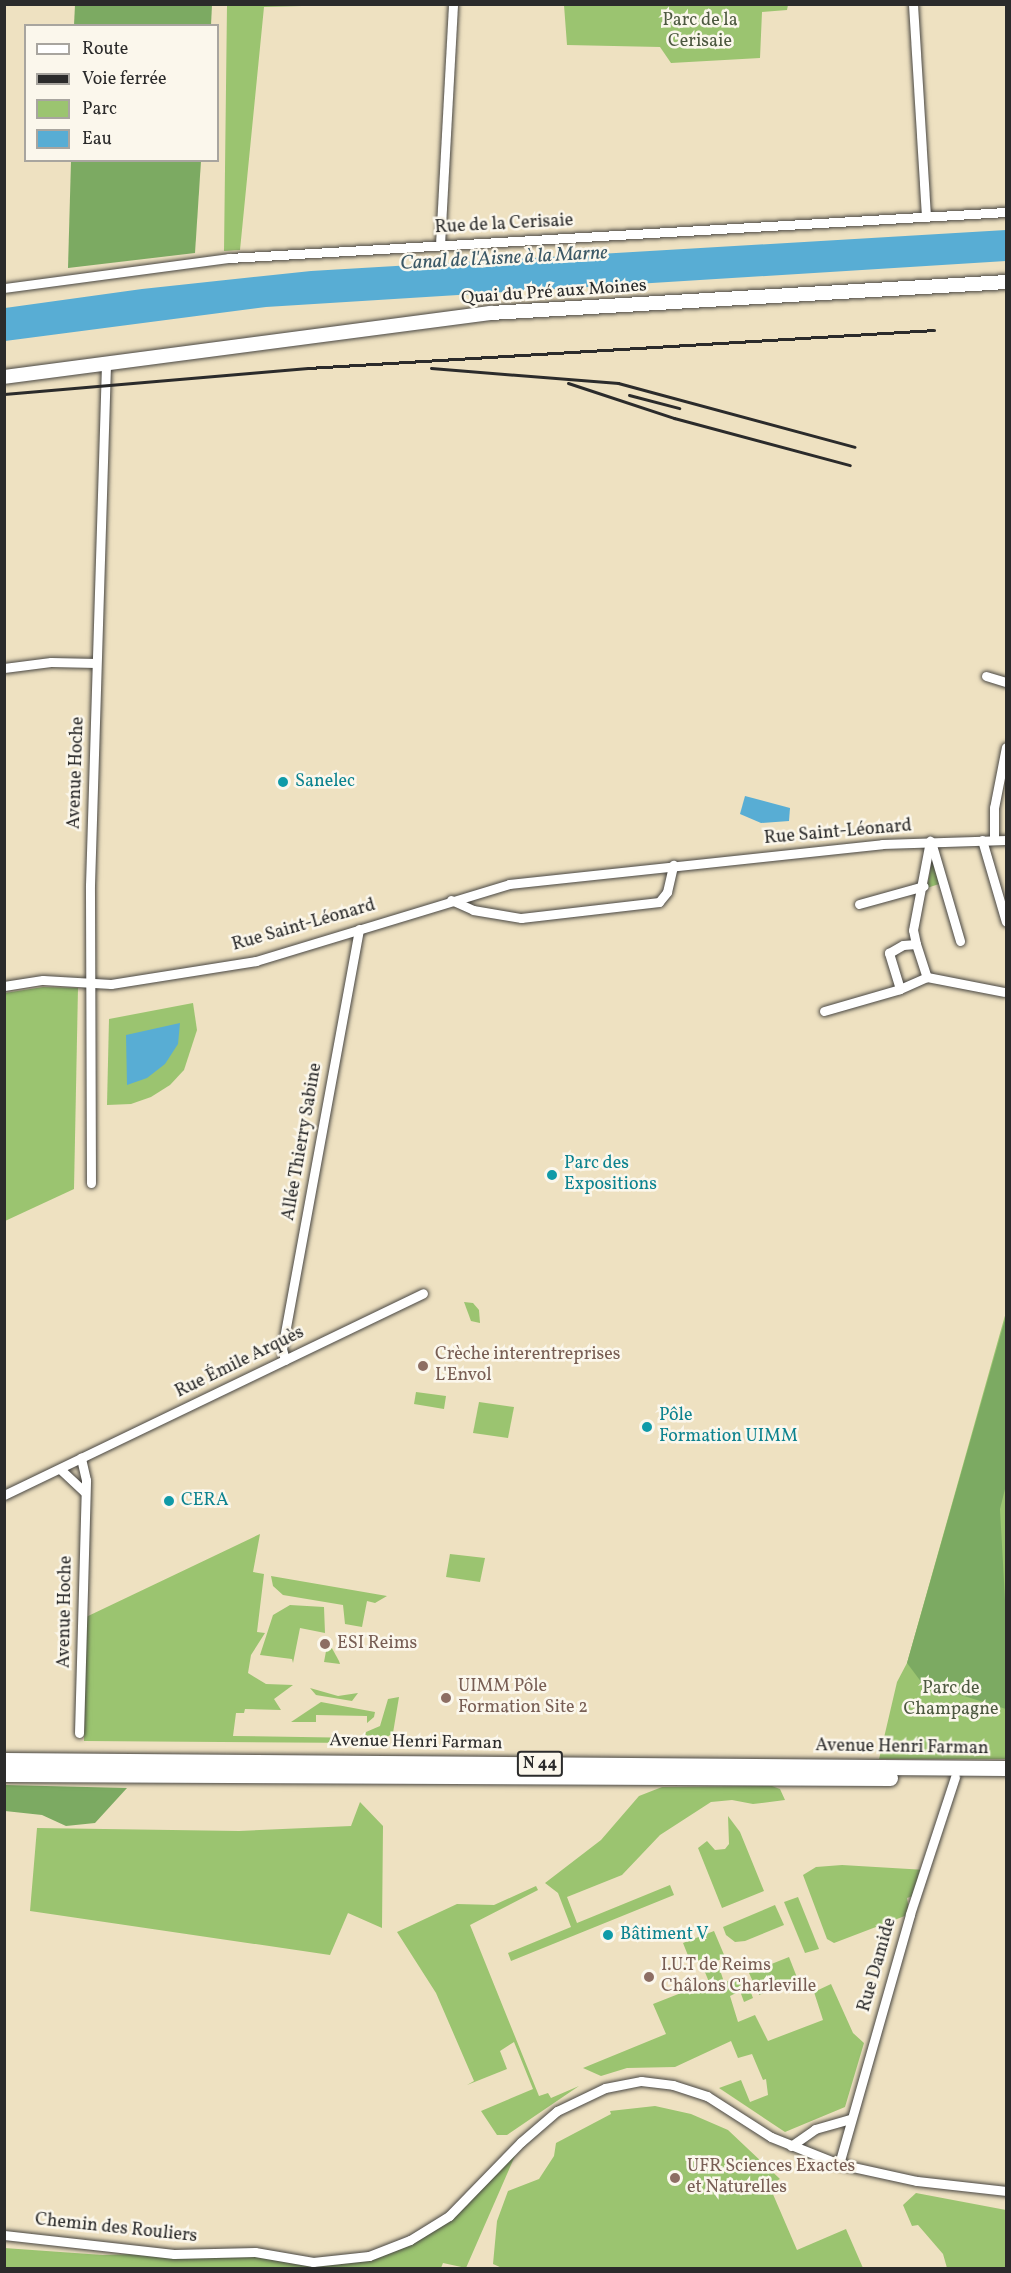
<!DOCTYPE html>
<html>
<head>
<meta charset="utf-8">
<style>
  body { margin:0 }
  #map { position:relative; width:1011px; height:2273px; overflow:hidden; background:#eee1c1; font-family:Vollkorn,serif }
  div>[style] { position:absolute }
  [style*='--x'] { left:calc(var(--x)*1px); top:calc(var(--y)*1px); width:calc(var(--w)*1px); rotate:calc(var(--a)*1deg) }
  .green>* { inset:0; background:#9bc470 }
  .forest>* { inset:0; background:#7caa62 }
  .water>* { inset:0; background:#58add4 }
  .roads { filter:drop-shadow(0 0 2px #484642) drop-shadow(0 0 2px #484642) }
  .street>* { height:9px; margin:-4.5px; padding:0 4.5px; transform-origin:4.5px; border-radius:4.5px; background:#fff }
  .secondary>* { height:14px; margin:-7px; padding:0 7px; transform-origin:7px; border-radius:7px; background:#fff }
  .primary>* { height:15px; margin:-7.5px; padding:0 7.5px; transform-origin:7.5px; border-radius:7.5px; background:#fff }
  .rail>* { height:3px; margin:-1.5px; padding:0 1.5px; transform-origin:1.5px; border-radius:1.5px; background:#2b2b2b }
  .dots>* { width:16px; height:16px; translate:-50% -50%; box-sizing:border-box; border:3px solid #fbf7ec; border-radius:50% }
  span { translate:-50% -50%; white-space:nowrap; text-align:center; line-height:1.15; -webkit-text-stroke:5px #fbf7ec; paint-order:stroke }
  .shield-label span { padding:2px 4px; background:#fbf7ec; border:2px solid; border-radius:4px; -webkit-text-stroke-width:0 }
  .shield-label { font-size:16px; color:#2b2b2b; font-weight:700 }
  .park-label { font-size:18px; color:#4d5940 }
  .street-label { font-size:18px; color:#2b2b2b }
  .culture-label { font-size:18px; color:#0d838f }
  .left { translate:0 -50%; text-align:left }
  .education-label { font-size:18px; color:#785e54 }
  .water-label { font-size:20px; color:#3b5866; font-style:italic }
  .frame { position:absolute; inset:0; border:6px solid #2b2b2b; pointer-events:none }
  .legend { position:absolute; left:24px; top:24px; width:195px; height:138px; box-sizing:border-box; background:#fbf7ec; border:2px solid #a8a59f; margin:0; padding:8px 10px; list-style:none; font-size:18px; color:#2b2b2b }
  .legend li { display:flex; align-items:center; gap:12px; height:30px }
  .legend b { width:30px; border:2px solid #a8a59f }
</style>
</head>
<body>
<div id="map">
  <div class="green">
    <i style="clip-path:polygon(227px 5px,341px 5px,264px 7px,240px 250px,224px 251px)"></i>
    <i style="clip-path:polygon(564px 5px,564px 4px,788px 5px,787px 10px,762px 12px,760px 58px,671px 63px,660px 47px,567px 45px)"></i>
    <i style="clip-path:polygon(932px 861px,939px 884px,927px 888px)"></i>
    <i style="clip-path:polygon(43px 987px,78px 988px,74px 1189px,5px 1221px,5px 993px)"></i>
    <i style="clip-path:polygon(193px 1003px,197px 1030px,184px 1070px,170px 1085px,151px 1097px,131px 1104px,107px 1105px,109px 1019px)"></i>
    <i style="clip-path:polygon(464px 1302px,473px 1303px,479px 1310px,480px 1323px,471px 1321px)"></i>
    <i style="clip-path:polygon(1006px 1312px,1006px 1759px,879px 1759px,897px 1682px,907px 1663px)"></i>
    <i style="clip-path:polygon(416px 1392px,446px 1396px,444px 1409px,414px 1404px)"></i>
    <i style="clip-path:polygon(479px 1402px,514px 1407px,508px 1438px,473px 1433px)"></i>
    <i style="clip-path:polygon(260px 1534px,253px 1572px,264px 1574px,257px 1632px,265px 1633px,251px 1655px,248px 1673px,266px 1684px,293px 1685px,274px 1699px,281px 1710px,245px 1709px,244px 1713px,236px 1713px,233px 1736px,365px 1738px,366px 1732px,380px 1726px,388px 1699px,399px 1697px,393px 1733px,380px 1742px,363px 1743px,84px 1741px,86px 1617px)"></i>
    <i style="clip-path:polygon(450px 1554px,485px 1558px,480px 1582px,446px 1577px)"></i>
    <i style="clip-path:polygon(271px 1576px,387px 1596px,375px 1603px,367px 1601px,362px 1627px,345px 1624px,343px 1605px,283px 1595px,273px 1586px)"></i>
    <i style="clip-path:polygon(290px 1605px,324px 1607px,325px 1633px,300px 1628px,293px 1663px,292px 1659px,260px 1655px,273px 1615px)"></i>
    <i style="clip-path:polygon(328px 1641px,339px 1661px,340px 1664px,324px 1662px)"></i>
    <i style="clip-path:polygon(310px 1688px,338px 1696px,358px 1693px,352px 1701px,316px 1695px)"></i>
    <i style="clip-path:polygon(321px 1702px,375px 1712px,374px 1717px,367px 1723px,367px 1716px,316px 1715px,316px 1722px,291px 1722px)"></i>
    <i style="clip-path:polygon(772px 1786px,780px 1789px,785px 1800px,753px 1804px,732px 1800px,711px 1802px,660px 1835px,622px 1875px,567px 1897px,577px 1923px,670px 1885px,674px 1895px,511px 1961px,508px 1953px,571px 1927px,558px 1893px,545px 1883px,601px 1840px,639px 1796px,662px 1787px)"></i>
    <i style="clip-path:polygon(360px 1802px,383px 1826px,382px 1928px,348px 1913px,330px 1955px,30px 1911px,37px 1828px,239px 1831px,351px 1826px)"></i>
    <i style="clip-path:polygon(728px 1816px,740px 1832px,764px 1891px,722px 1908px,698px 1848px,707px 1841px,715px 1850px,725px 1849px,729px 1844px)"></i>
    <i style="clip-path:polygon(842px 1865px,926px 1870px,916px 1895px,907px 1898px,910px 1914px,834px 1943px,827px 1939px,803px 1875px,816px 1867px)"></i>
    <i style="clip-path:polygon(536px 1886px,538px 1890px,470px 1925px,539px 2096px,548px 2093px,551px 2098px,579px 2086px,507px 2135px,497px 2135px,481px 2111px,533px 2089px,514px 2042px,500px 2051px,507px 2069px,467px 2085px,474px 2081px,436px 1993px,397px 1932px,457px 1904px,494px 1905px)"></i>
    <i style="clip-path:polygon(798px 1897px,819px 1949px,805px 1953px,784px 1902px)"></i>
    <i style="clip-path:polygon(775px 1905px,784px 1925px,745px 1941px,735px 1942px,726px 1935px,723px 1927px)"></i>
    <i style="clip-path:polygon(714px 1931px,725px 1957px,717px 1961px,724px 1982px,745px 1977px,753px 1998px,744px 2002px,740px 1991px,730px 1996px,738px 2022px,755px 2015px,768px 2041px,823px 2020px,814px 1992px,831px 1984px,853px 2033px,864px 2043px,845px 2107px,785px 2132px,719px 2088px,741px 2080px,750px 2102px,768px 2095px,766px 2079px,763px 2080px,752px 2054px,738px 2058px,731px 2041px,675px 2067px,627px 2068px,601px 2076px,583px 2068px,666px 2034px,653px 2004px,709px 1982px,700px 1960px,691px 1963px,683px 1943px)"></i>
    <i style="clip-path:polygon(789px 1957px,798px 1980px,759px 1995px,749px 1973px)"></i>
    <i style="clip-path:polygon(655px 2106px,691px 2114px,728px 2130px,780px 2179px,769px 2185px,797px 2250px,846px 2229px,863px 2268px,502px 2268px,493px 2264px,497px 2221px,508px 2191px,539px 2179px,554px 2156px,556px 2143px,611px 2114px,610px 2111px)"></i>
    <i style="clip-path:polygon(521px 2142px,466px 2268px,443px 2263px,441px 2268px,5px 2268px,4px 2248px,103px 2255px,241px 2251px,313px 2262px,390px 2249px,461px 2206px)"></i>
    <i style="clip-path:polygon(916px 2193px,1006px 2210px,1006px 2268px,947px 2268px,943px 2254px,918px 2225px,912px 2226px,903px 2205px)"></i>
  </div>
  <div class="forest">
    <i style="clip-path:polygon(75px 5px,212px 5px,211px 25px,74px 25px)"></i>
    <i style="clip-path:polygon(71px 161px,201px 161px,195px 253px,68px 268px)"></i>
    <i style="clip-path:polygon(1006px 1316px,1006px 1485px,1000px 1509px,1006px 1618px,1006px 1709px,922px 1683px,907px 1663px)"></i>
    <i style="clip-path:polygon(5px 1785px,127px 1788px,95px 1823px,66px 1826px,42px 1815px,5px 1811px)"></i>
  </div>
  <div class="water">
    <i style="clip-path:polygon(1006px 230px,1006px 261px,266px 307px,5px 341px,5px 308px,142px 289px,311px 271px)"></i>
    <i style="clip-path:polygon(745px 796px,790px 808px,789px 821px,761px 823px,740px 814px)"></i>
    <i style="clip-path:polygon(180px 1023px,178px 1044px,165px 1064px,147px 1078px,127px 1085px,126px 1035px)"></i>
  </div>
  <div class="roads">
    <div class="street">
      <i style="--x:913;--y:4;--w:213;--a:86.5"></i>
      <i style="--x:440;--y:245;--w:241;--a:-86.9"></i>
      <i style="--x:4;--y:288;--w:227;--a:-7.6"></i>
      <i style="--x:229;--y:258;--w:778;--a:-3.39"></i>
      <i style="--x:4;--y:668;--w:47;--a:-7.3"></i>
      <i style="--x:51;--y:662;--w:45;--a:1.3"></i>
      <i style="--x:986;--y:676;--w:21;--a:17"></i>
      <i style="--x:982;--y:840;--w:85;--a:73.7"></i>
      <i style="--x:994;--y:840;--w:32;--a:-90"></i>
      <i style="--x:994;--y:808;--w:62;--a:-78.9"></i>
      <i style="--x:932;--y:845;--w:100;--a:73.7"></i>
      <i style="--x:451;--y:900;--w:24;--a:24"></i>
      <i style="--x:473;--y:910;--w:49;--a:9.5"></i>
      <i style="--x:521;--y:918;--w:139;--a:-6.6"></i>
      <i style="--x:659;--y:902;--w:13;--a:-51"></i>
      <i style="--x:667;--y:892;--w:28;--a:-77"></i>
      <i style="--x:859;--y:904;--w:67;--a:-15.5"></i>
      <i style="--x:916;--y:944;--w:35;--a:72"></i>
      <i style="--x:927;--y:977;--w:30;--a:156"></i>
      <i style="--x:900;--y:989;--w:38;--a:-107"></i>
      <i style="--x:889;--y:953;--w:16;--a:-30"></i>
      <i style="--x:903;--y:945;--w:13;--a:-4"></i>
      <i style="--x:916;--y:944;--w:14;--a:-102"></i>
      <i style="--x:913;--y:930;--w:91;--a:-79.2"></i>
      <i style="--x:927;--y:977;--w:78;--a:11"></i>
      <i style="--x:4;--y:986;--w:39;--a:-9"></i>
      <i style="--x:43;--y:980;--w:68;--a:3.4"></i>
      <i style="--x:111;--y:984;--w:147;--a:-9"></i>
      <i style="--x:256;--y:961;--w:264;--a:-16.9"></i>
      <i style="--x:509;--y:884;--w:375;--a:-6.1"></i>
      <i style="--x:882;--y:844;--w:124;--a:-1.8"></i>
      <i style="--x:824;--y:1011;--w:79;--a:-16.1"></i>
      <i style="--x:91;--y:1183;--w:298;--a:-90.2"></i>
      <i style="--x:90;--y:885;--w:521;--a:-88.24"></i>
      <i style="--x:285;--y:1360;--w:11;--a:-105"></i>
      <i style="--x:282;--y:1349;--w:427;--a:-79.6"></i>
      <i style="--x:60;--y:1469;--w:34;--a:43"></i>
      <i style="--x:4;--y:1495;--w:465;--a:-25.7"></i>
      <i style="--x:79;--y:1733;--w:253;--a:-88.4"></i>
      <i style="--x:86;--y:1480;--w:23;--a:-103"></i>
      <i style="--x:791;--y:2146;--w:29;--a:-35"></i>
      <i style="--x:815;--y:2129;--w:37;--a:-16"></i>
      <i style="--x:839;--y:2164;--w:260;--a:-74.1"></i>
      <i style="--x:910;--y:1914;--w:144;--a:-71.8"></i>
      <i style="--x:4;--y:2235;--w:171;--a:6.4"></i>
      <i style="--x:174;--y:2254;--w:81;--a:-1.4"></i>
      <i style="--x:255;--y:2252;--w:59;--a:9.8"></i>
      <i style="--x:313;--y:2262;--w:56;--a:-6.1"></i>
      <i style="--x:369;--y:2256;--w:44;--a:-21.3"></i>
      <i style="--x:410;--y:2240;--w:46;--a:-31.6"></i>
      <i style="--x:449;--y:2216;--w:103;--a:-45.8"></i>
      <i style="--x:521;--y:2142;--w:48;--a:-40.7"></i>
      <i style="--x:557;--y:2111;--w:53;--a:-25.6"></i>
      <i style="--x:605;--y:2088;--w:37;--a:-11"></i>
      <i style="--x:641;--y:2081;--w:32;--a:7"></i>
      <i style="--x:673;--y:2085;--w:36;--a:18"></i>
      <i style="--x:707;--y:2096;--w:76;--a:32.6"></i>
      <i style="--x:771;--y:2137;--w:73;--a:21.7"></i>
      <i style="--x:839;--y:2164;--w:80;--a:12.3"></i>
      <i style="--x:917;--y:2181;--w:90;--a:6.4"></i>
    </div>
    <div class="secondary">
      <i style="--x:4;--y:377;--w:491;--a:-7.5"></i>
      <i style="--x:491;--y:313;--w:516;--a:-3.44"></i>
    </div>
    <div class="primary">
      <i style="--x:4;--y:1760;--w:1002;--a:0.46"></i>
      <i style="--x:4;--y:1774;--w:886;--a:0.26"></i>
    </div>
  </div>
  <div class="rail">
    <i style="--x:431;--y:368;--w:188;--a:4.6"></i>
    <i style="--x:618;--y:383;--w:245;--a:15.1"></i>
    <i style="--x:568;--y:383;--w:112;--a:18.3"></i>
    <i style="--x:674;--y:418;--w:182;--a:15"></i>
    <i style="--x:4;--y:394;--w:305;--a:-4.9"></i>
    <i style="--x:308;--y:368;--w:627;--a:-3.47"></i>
    <i style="--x:629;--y:395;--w:52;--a:14.6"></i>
  </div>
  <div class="dots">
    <i style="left:283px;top:782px;background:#0f9aa8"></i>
    <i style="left:552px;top:1175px;background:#0f9aa8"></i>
    <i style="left:423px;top:1366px;background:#8d6e63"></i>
    <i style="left:647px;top:1427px;background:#0f9aa8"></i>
    <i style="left:169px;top:1501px;background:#0f9aa8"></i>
    <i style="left:325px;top:1644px;background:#8d6e63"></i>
    <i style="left:446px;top:1698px;background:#8d6e63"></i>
    <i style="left:608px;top:1935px;background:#0f9aa8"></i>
    <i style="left:649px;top:1977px;background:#8d6e63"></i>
    <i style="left:675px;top:2178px;background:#8d6e63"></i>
  </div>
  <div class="shield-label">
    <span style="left:540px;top:1764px">N 44</span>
  </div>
  <div class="park-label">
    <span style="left:700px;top:32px">Parc de la<br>Cerisaie</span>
    <span style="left:951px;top:1700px">Parc de<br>Champagne</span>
  </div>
  <div class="street-label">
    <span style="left:504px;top:225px;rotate:-3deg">Rue de la Cerisaie</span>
    <span style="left:554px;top:293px;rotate:-4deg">Quai du Pré aux Moines</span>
    <span style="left:77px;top:773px;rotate:-88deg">Avenue Hoche</span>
    <span style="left:838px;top:833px;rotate:-5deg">Rue Saint-Léonard</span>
    <span style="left:304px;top:926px;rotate:-16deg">Rue Saint-Léonard</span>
    <span style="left:303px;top:1142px;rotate:-80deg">Allée Thierry Sabine</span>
    <span style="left:240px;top:1363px;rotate:-26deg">Rue Émile Arquès</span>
    <span style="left:66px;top:1612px;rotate:-89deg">Avenue Hoche</span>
    <span style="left:416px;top:1743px;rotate:1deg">Avenue Henri Farman</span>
    <span style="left:902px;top:1748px;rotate:1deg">Avenue Henri Farman</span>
    <span style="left:878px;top:1965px;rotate:-74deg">Rue Damide</span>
    <span style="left:116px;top:2229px;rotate:6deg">Chemin des Rouliers</span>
  </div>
  <div class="culture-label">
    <span class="left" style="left:295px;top:782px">Sanelec</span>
    <span class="left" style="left:564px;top:1175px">Parc des<br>Expositions</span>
    <span class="left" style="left:659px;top:1427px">Pôle<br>Formation UIMM</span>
    <span class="left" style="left:181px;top:1501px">CERA</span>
    <span class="left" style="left:620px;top:1935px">Bâtiment V</span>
  </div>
  <div class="education-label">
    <span class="left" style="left:435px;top:1366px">Crèche interentreprises<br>L'Envol</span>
    <span class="left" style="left:337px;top:1644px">ESI Reims</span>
    <span class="left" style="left:458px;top:1698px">UIMM Pôle<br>Formation Site 2</span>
    <span class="left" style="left:661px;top:1977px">I.U.T de Reims<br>Châlons Charleville</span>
    <span class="left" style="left:687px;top:2178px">UFR Sciences Exactes<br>et Naturelles</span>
  </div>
  <div class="water-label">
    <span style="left:504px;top:259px;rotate:-3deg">Canal de l'Aisne à la Marne</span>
  </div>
  <div class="frame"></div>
  <ul class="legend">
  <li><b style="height:8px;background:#fff"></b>Route</li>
  <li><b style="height:8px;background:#2b2b2b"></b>Voie ferrée</li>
  <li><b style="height:16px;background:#9bc470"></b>Parc</li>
  <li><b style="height:16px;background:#58add4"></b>Eau</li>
  </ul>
</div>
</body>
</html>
